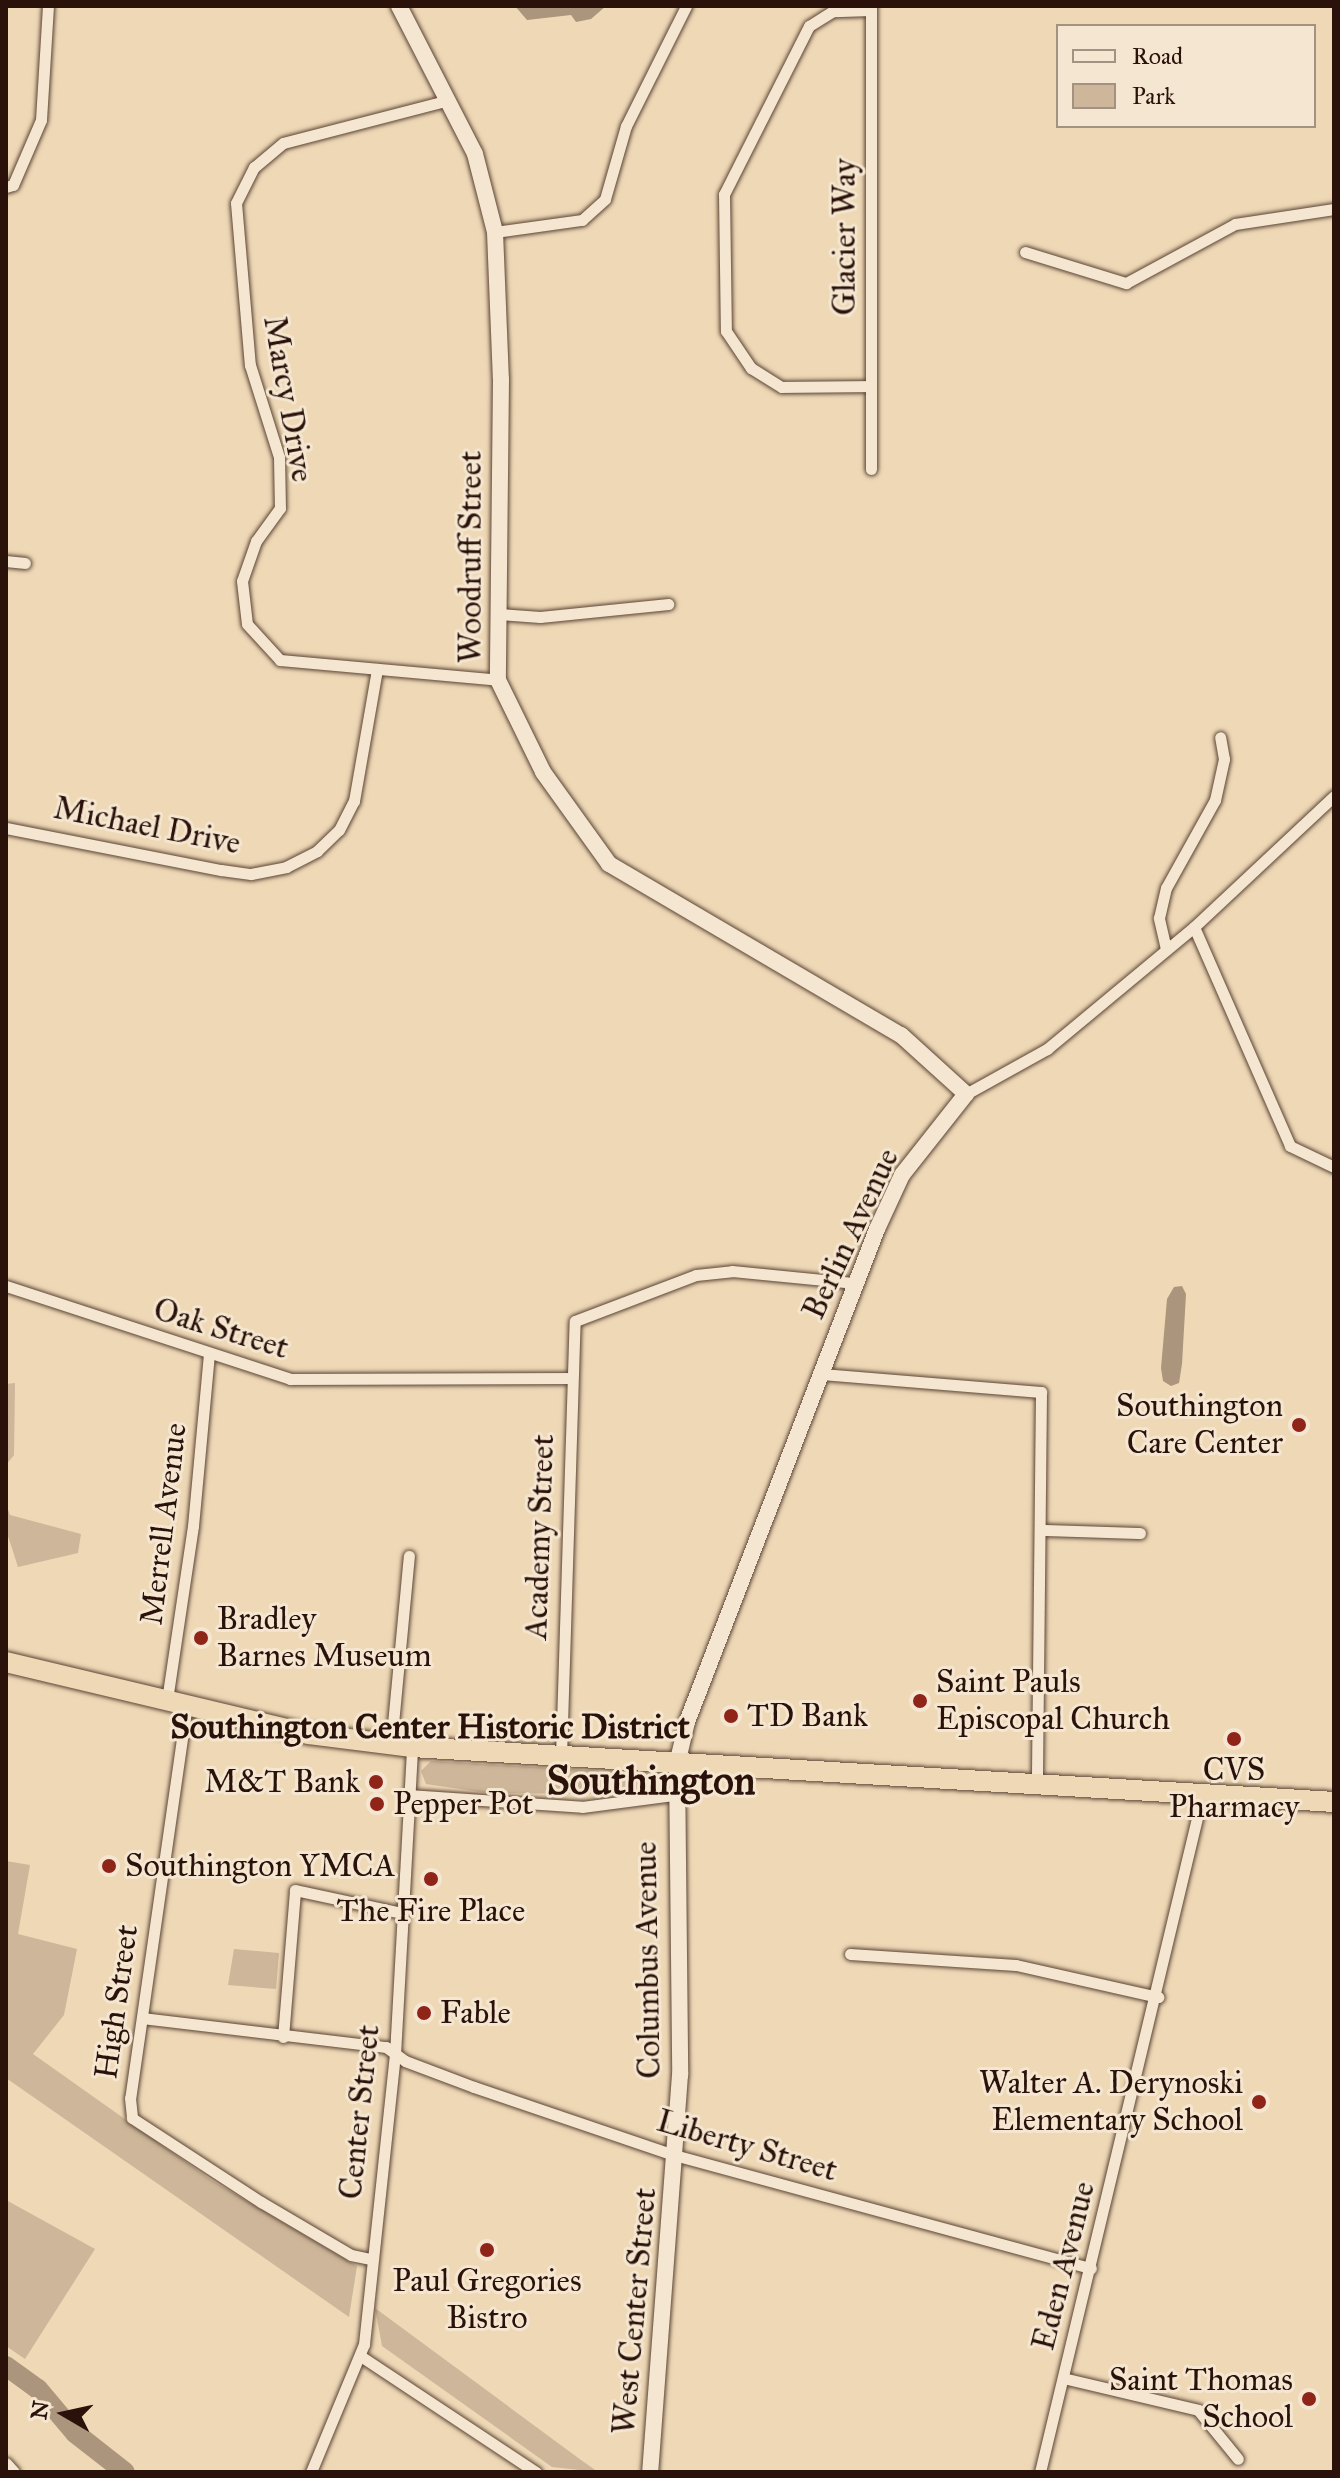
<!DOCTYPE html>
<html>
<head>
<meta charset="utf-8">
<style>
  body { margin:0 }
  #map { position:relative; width:1340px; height:2478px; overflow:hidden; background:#eed8b6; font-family:"IM FELL Great Primer",serif }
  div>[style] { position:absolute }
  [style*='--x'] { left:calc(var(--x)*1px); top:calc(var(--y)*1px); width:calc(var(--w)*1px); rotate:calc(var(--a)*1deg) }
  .green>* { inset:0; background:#cdb699 }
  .water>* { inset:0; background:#ab957c }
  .river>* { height:20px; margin:-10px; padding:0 10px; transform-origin:10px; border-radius:10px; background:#ab957c }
  .roads { filter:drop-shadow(0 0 2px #5b4435) drop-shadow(0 0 2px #5b4435) }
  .street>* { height:11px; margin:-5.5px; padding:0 5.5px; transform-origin:5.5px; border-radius:5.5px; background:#f4e6d0 }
  .secondary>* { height:16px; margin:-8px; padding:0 8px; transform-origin:8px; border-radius:8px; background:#f4e6d0 }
  .highway>* { height:20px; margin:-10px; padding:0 10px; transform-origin:10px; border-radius:10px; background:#eed8b6 }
  .dots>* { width:22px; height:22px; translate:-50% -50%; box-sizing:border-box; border:4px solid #f4e6d0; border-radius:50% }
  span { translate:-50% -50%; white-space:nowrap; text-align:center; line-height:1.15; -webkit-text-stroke:6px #f4e6d0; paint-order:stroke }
  .street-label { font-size:32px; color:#2a120a }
  .poi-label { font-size:32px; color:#2a120a }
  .right { translate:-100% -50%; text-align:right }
  .left { translate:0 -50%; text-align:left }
  .neighbourhood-label { font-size:34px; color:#2a120a; font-weight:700 }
  .district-label { font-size:40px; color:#2a120a; font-weight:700 }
  .frame { position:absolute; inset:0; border:8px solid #2a120a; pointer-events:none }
  .legend { position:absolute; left:1056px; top:24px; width:260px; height:104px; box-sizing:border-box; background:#f4e6d0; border:2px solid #a39181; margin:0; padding:10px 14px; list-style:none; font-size:24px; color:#2a120a }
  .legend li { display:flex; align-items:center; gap:16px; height:40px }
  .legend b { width:40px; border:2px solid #a39181 }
  .north { position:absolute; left:24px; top:2374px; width:80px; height:80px; -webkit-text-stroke:6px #f4e6d0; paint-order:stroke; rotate:279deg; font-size:22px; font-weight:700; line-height:32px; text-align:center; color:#2a120a }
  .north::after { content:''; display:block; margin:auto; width:28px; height:36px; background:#2a120a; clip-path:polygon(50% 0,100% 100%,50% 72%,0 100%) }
</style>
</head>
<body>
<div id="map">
  <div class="green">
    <i style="clip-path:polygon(15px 1383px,14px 1455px,6px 1465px,6px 1384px)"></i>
    <i style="clip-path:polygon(6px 1504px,10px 1515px,81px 1534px,78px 1553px,18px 1567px,6px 1530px)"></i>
    <i style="clip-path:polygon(431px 1761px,651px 1774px,656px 1778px,653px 1789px,622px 1794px,487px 1793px,426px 1784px,421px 1771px)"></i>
    <i style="clip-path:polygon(6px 1861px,30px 1865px,18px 1934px,77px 1949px,64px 2015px,33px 2054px,211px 2180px,357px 2266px,349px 2317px,6px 2078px)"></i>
    <i style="clip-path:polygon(234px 1949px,279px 1953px,276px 1989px,228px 1985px)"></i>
    <i style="clip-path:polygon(6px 2200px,95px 2249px,25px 2359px,6px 2346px)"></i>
    <i style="clip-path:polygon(375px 2308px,581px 2460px,598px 2472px,552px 2467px,382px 2346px)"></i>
  </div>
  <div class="water">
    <i style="clip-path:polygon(515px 6px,606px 6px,591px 19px,576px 22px,571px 15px,527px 20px)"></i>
    <i style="clip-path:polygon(1182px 1286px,1186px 1294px,1182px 1364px,1179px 1383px,1171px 1386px,1163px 1381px,1161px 1368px,1167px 1299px,1174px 1287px)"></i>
  </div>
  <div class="river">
    <i style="--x:6;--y:2366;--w:39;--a:36"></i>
    <i style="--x:38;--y:2389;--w:57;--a:49.9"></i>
    <i style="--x:75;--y:2433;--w:63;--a:38"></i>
  </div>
  <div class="roads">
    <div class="street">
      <i style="--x:871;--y:6;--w:463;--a:90"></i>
      <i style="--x:871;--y:10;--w:38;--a:178"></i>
      <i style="--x:833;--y:11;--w:28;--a:148"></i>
      <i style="--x:809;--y:26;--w:188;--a:116.8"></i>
      <i style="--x:724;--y:194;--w:137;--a:89.2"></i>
      <i style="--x:726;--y:331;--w:45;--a:56"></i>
      <i style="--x:751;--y:368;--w:36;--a:32"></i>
      <i style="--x:782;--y:387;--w:89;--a:-0.6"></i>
      <i style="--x:449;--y:100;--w:171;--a:165.5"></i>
      <i style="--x:283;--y:143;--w:38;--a:140"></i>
      <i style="--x:254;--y:167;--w:40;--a:116.6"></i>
      <i style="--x:236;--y:203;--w:163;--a:85.1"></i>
      <i style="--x:250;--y:365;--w:96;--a:72.5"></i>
      <i style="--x:279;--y:457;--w:51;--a:88.9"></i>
      <i style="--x:280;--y:508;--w:41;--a:126"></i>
      <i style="--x:256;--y:541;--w:42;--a:109.3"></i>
      <i style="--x:242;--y:581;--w:43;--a:83.4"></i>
      <i style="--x:247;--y:624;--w:49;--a:47.5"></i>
      <i style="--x:280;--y:660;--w:219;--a:5.2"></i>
      <i style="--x:6;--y:187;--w:7;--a:-16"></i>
      <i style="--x:13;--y:185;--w:71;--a:-66.7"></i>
      <i style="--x:41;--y:120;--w:114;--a:-86.5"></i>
      <i style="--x:495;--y:232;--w:88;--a:-7.9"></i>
      <i style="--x:582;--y:220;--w:31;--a:-42"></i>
      <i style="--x:605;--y:199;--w:76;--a:-74"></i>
      <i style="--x:626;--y:126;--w:134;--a:-63.4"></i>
      <i style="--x:1025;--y:252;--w:106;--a:17.1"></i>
      <i style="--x:1126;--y:283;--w:124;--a:-28.4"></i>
      <i style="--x:1235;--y:224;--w:100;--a:-8.6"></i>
      <i style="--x:6;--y:561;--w:19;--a:6"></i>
      <i style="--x:499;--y:614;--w:41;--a:4.2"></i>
      <i style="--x:540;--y:617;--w:129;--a:-5.8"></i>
      <i style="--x:6;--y:828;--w:219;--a:11.1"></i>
      <i style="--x:221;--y:870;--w:30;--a:8"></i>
      <i style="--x:251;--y:874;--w:36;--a:-11"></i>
      <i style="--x:286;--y:867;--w:35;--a:-27"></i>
      <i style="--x:317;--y:851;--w:30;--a:-44"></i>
      <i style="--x:339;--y:830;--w:33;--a:-63"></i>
      <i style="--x:354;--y:801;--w:134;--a:-80.1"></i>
      <i style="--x:1194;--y:927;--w:239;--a:66.3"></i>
      <i style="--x:1290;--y:1146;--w:49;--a:25.5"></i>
      <i style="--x:1166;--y:949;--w:32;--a:-103"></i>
      <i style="--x:1159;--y:918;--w:31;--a:-77"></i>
      <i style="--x:1166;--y:888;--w:101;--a:-60.9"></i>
      <i style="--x:1215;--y:800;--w:42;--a:-77.6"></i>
      <i style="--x:1224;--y:759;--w:22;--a:-100"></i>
      <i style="--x:966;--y:1094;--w:93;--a:-29.1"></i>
      <i style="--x:1047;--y:1049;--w:191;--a:-39.7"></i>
      <i style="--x:1194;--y:927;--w:192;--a:-43.1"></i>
      <i style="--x:6;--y:1286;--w:299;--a:18.1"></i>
      <i style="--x:290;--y:1379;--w:282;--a:-0.2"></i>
      <i style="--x:821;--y:1374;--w:221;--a:4.7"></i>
      <i style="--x:1041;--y:1392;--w:390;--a:90.6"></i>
      <i style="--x:1043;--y:1530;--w:97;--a:1.8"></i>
      <i style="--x:167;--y:1700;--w:176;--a:-81.5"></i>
      <i style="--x:193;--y:1526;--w:173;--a:-84.7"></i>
      <i style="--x:187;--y:1704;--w:398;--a:98.2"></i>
      <i style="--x:130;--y:2098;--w:20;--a:84"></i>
      <i style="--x:132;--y:2118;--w:154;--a:33.1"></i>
      <i style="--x:261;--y:2202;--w:104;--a:30.5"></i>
      <i style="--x:351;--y:2255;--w:19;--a:12"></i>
      <i style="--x:391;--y:1745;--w:190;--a:-84.6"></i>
      <i style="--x:561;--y:1756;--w:435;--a:-88.2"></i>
      <i style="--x:575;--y:1321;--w:129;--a:-20.8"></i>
      <i style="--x:696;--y:1275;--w:36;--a:-6"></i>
      <i style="--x:732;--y:1271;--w:124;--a:5.6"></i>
      <i style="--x:408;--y:1795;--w:174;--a:3.9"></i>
      <i style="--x:582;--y:1807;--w:92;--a:-7.5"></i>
      <i style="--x:850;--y:1954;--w:166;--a:3.8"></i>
      <i style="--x:1016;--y:1965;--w:146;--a:12.7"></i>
      <i style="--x:142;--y:2018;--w:246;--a:6.8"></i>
      <i style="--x:386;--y:2047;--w:24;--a:36"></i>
      <i style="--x:405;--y:2061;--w:74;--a:20.6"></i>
      <i style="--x:474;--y:2087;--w:211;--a:18.8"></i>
      <i style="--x:674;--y:2155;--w:432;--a:15.2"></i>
      <i style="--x:283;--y:2037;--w:147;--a:-85.3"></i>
      <i style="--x:295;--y:1890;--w:108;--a:12.2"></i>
      <i style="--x:362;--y:2357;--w:209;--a:33.5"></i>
      <i style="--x:1063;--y:2378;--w:139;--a:13.3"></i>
      <i style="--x:1198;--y:2410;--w:63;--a:50.8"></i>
      <i style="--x:6;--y:2463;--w:12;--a:48"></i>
      <i style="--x:311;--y:2472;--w:139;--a:-67.5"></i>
      <i style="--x:364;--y:2344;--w:292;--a:-83.9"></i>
      <i style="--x:395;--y:2054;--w:307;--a:-86.8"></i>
      <i style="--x:1040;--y:2472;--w:698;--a:-76.5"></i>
    </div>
    <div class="secondary">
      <i style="--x:399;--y:6;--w:166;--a:62.8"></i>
      <i style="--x:475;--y:154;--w:81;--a:75.6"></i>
      <i style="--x:495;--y:232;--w:147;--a:87.7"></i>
      <i style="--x:501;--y:379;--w:301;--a:90.6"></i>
      <i style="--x:498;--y:680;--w:102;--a:63.9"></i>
      <i style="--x:543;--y:772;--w:113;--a:54.3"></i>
      <i style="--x:609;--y:864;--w:338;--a:30.4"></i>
      <i style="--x:901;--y:1035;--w:88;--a:42.2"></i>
      <i style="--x:966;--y:1094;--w:103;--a:128.3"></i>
      <i style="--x:902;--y:1175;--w:60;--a:114.8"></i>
      <i style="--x:877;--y:1229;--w:528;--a:111.08"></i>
      <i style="--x:687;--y:1722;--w:43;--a:103.4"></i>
      <i style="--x:677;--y:1764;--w:311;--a:89.4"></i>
      <i style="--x:680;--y:2075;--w:398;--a:94.3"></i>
    </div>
    <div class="highway">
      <i style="--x:6;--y:1662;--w:311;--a:13.4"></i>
      <i style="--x:309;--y:1734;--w:104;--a:7.2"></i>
      <i style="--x:412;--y:1747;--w:924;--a:3.41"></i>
    </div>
  </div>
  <div class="dots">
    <i style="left:1299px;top:1425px;background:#8f2418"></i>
    <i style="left:201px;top:1638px;background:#8f2418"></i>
    <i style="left:920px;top:1701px;background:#8f2418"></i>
    <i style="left:731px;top:1716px;background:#8f2418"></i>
    <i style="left:1234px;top:1739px;background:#8f2418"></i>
    <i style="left:376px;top:1782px;background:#8f2418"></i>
    <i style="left:377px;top:1804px;background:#8f2418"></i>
    <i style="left:109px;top:1866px;background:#8f2418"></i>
    <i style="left:431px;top:1879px;background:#8f2418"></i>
    <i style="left:424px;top:2013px;background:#8f2418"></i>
    <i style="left:1259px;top:2102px;background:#8f2418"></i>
    <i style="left:487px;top:2250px;background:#8f2418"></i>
    <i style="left:1309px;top:2399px;background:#8f2418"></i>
  </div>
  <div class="street-label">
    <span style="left:845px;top:237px;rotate:-90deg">Glacier Way</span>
    <span style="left:288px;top:399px;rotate:80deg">Marcy Drive</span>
    <span style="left:471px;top:557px;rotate:-90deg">Woodruff Street</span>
    <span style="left:147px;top:826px;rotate:11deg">Michael Drive</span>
    <span style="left:851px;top:1234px;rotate:-65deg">Berlin Avenue</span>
    <span style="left:221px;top:1329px;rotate:17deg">Oak Street</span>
    <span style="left:164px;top:1524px;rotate:-83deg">Merrell Avenue</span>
    <span style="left:540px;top:1537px;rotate:-88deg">Academy Street</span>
    <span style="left:648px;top:1960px;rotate:-91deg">Columbus Avenue</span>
    <span style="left:117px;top:2002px;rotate:-82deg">High Street</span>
    <span style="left:360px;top:2112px;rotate:-84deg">Center Street</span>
    <span style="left:747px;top:2146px;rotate:16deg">Liberty Street</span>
    <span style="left:1064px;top:2266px;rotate:-76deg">Eden Avenue</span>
    <span style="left:635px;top:2311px;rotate:-85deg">West Center Street</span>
  </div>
  <div class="poi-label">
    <span class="right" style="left:1283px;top:1425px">Southington<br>Care Center</span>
    <span class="left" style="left:217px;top:1638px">Bradley<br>Barnes Museum</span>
    <span class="left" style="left:936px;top:1701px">Saint Pauls<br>Episcopal Church</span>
    <span class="left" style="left:747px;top:1716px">TD Bank</span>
    <span style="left:1234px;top:1789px">CVS<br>Pharmacy</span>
    <span class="right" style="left:360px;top:1782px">M&amp;T Bank</span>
    <span class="left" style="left:393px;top:1804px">Pepper Pot</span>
    <span class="left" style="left:125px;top:1866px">Southington YMCA</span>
    <span style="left:431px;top:1911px">The Fire Place</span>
    <span class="left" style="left:440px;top:2013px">Fable</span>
    <span class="right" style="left:1243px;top:2102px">Walter A. Derynoski<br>Elementary School</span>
    <span style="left:487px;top:2300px">Paul Gregories<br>Bistro</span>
    <span class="right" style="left:1293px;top:2399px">Saint Thomas<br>School</span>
  </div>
  <div class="neighbourhood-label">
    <span style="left:430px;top:1727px">Southington Center Historic District</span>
  </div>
  <div class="district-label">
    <span style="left:651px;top:1781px">Southington</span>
  </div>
  <div class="frame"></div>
  <ul class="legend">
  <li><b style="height:10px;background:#f4e6d0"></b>Road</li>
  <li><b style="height:22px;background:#cdb699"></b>Park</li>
  </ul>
  <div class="north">N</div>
</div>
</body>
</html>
